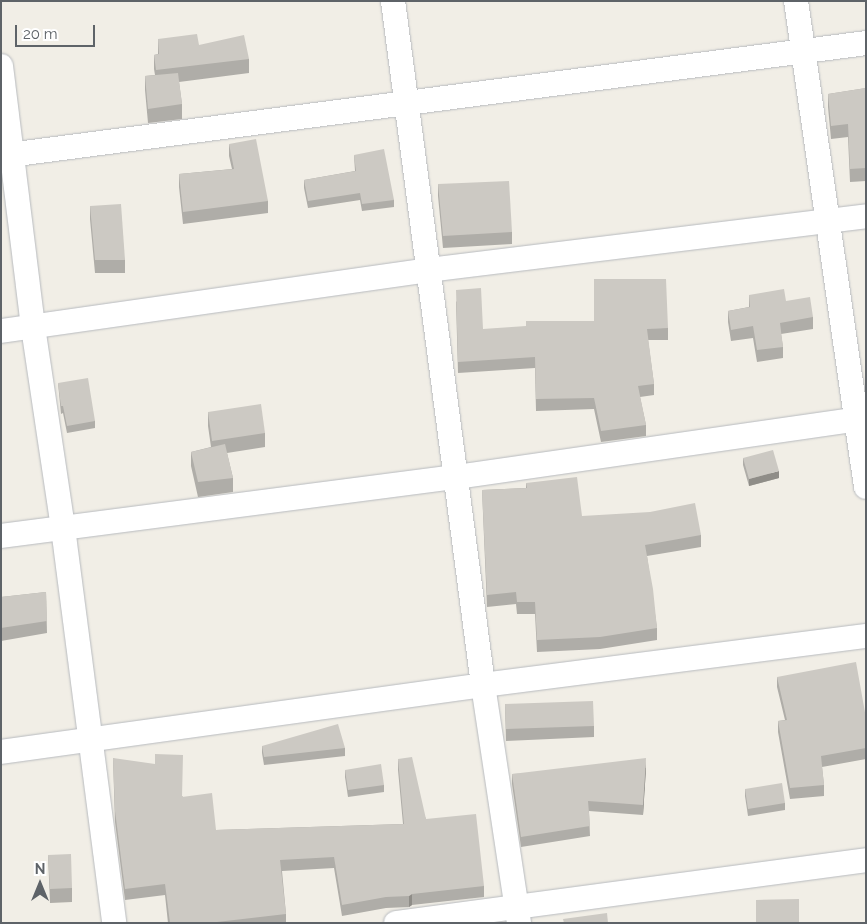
<!DOCTYPE html>
<html>
<head>
<meta charset="utf-8">
<style>
  body { margin:0 }
  #map { position:relative; width:867px; height:924px; overflow:hidden; background:#f1eee6; font-family:Raleway,sans-serif }
  div>[style] { position:absolute }
  [style*='--x'] { left:calc(var(--x)*1px); top:calc(var(--y)*1px); width:calc(var(--w)*1px); rotate:calc(var(--a)*1deg) }
  .roads { filter:drop-shadow(0 0 1px #b7babe) drop-shadow(0 0 1px #b7babe) }
  .minor>* { height:24px; margin:-12px; padding:0 12px; transform-origin:12px; border-radius:12px; background:#fff }
  .wall>* { inset:0; background:#afada8 }
  .shaded-wall>* { inset:0; background:#8f8d88 }
  .building>* { inset:0; background:#ccc9c3 }
  span { translate:-50% -50%; white-space:nowrap; text-align:center; line-height:1.15; -webkit-text-stroke:5px #fff; paint-order:stroke }
  .frame { position:absolute; inset:0; border:2px solid #5e6368; pointer-events:none }
  .north { position:absolute; left:15px; top:859px; width:50px; height:50px; -webkit-text-stroke:4px #fff; paint-order:stroke; rotate:0deg; font-size:14px; font-weight:700; line-height:20px; text-align:center; color:#5e6368 }
  .north::after { content:''; display:block; margin:auto; width:18px; height:22px; background:#5e6368; clip-path:polygon(50% 0,100% 100%,50% 72%,0 100%) }
  .scale { position:absolute; left:15px; top:25px; width:80px; height:22px; box-sizing:border-box; border:2px solid #5e6368; border-top:0; padding-left:6px; font-size:15px; line-height:18px; white-space:nowrap; color:#5e6368; -webkit-text-stroke:4px #fff; paint-order:stroke }
</style>
</head>
<body>
<div id="map">
  <div class="roads">
    <div class="minor">
      <i style="--x:393;--y:1;--w:690;--a:82.5"></i>
      <i style="--x:483;--y:685;--w:241;--a:81.4"></i>
      <i style="--x:796;--y:1;--w:491;--a:81.8"></i>
      <i style="--x:1;--y:66;--w:263;--a:83"></i>
      <i style="--x:33;--y:327;--w:203;--a:81.5"></i>
      <i style="--x:63;--y:528;--w:398;--a:82.6"></i>
      <i style="--x:1;--y:156;--w:872;--a:-7.44"></i>
      <i style="--x:1;--y:331;--w:432;--a:-8.1"></i>
      <i style="--x:429;--y:270;--w:440;--a:-7"></i>
      <i style="--x:1;--y:536;--w:460;--a:-7.4"></i>
      <i style="--x:457;--y:477;--w:413;--a:-8.2"></i>
      <i style="--x:1;--y:752;--w:487;--a:-7.9"></i>
      <i style="--x:483;--y:685;--w:386;--a:-7.3"></i>
      <i style="--x:396;--y:923;--w:474;--a:-7.6"></i>
    </div>
  </div>
  <div class="wall">
    <i style="clip-path:polygon(158px 39px,199px 45px,249px 59px,249px 73px,179px 82px,182px 104px,182px 119px,148px 123px,145px 90px,145px 76px,155px 75px,154px 69px,154px 55px,158px 54px)"></i>
    <i style="clip-path:polygon(866px 88px,866px 181px,850px 182px,848px 137px,831px 139px,828px 107px,828px 94px)"></i>
    <i style="clip-path:polygon(229px 144px,268px 201px,268px 213px,183px 224px,179px 187px,179px 174px,232px 169px,229px 156px)"></i>
    <i style="clip-path:polygon(354px 155px,394px 200px,394px 207px,362px 211px,360px 200px,308px 208px,304px 188px,304px 180px,355px 171px)"></i>
    <i style="clip-path:polygon(438px 184px,512px 232px,512px 244px,443px 248px,438px 196px)"></i>
    <i style="clip-path:polygon(90px 206px,125px 260px,125px 273px,95px 273px,90px 219px)"></i>
    <i style="clip-path:polygon(749px 295px,786px 301px,813px 317px,813px 329px,781px 334px,783px 347px,783px 358px,757px 362px,753px 338px,731px 341px,728px 322px,728px 311px,749px 307px)"></i>
    <i style="clip-path:polygon(456px 301px,483px 329px,668px 328px,668px 340px,648px 340px,654px 384px,654px 395px,640px 397px,646px 425px,646px 436px,601px 442px,594px 409px,536px 411px,535px 368px,458px 373px)"></i>
    <i style="clip-path:polygon(58px 383px,95px 421px,95px 428px,67px 433px,63px 413px,61px 414px)"></i>
    <i style="clip-path:polygon(208px 412px,265px 433px,265px 447px,227px 453px,233px 478px,233px 492px,198px 497px,191px 466px,191px 452px,211px 447px,208px 426px)"></i>
    <i style="clip-path:polygon(743px 458px,779px 478px,749px 486px,743px 465px)"></i>
    <i style="clip-path:polygon(526px 483px,582px 516px,701px 535px,701px 547px,647px 556px,657px 628px,657px 640px,600px 649px,537px 652px,535px 614px,517px 614px,516px 604px,487px 607px,482px 490px,526px 488px)"></i>
    <i style="clip-path:polygon(46px 592px,47px 633px,1px 641px,1px 597px)"></i>
    <i style="clip-path:polygon(777px 677px,866px 718px,866px 759px,822px 767px,824px 785px,824px 796px,790px 799px,778px 732px,778px 721px,785px 720px,777px 687px)"></i>
    <i style="clip-path:polygon(505px 704px,594px 726px,594px 737px,506px 741px)"></i>
    <i style="clip-path:polygon(262px 746px,345px 748px,345px 756px,264px 765px,262px 753px)"></i>
    <i style="clip-path:polygon(113px 758px,182px 796px,216px 830px,403px 824px,398px 770px,398px 759px,426px 819px,484px 886px,484px 897px,412px 905px,409px 907px,386px 908px,342px 916px,334px 868px,282px 871px,286px 914px,286px 923px,168px 923px,165px 895px,125px 900px,115px 822px)"></i>
    <i style="clip-path:polygon(646px 768px,643px 815px,589px 811px,590px 836px,521px 847px,512px 784px,512px 774px)"></i>
    <i style="clip-path:polygon(345px 770px,384px 785px,384px 792px,348px 797px,345px 777px)"></i>
    <i style="clip-path:polygon(745px 789px,785px 803px,785px 810px,748px 816px,745px 796px)"></i>
    <i style="clip-path:polygon(48px 855px,72px 888px,72px 902px,50px 903px)"></i>
  </div>
  <div class="shaded-wall">
    <i style="clip-path:polygon(779px 471px,779px 478px,749px 486px,749px 479px)"></i>
    <i style="clip-path:polygon(646px 758px,646px 768px,643px 815px,643px 805px)"></i>
    <i style="clip-path:polygon(412px 894px,412px 905px,409px 907px,409px 896px)"></i>
  </div>
  <div class="building">
    <i style="clip-path:polygon(197px 34px,199px 45px,244px 35px,249px 59px,156px 70px,154px 55px,159px 54px,158px 39px)"></i>
    <i style="clip-path:polygon(178px 73px,182px 104px,148px 109px,145px 76px)"></i>
    <i style="clip-path:polygon(866px 88px,866px 168px,850px 169px,848px 124px,831px 126px,828px 94px)"></i>
    <i style="clip-path:polygon(256px 139px,268px 201px,183px 212px,179px 174px,234px 169px,229px 144px)"></i>
    <i style="clip-path:polygon(384px 149px,394px 200px,362px 204px,360px 193px,308px 201px,304px 180px,356px 171px,354px 155px)"></i>
    <i style="clip-path:polygon(509px 181px,512px 232px,443px 236px,438px 184px)"></i>
    <i style="clip-path:polygon(121px 204px,125px 260px,95px 260px,90px 206px)"></i>
    <i style="clip-path:polygon(594px 279px,666px 279px,668px 328px,647px 329px,654px 384px,638px 386px,646px 425px,601px 431px,594px 398px,536px 399px,535px 357px,458px 362px,456px 290px,481px 288px,483px 329px,526px 326px,526px 321px,594px 321px)"></i>
    <i style="clip-path:polygon(784px 289px,786px 301px,810px 297px,813px 317px,780px 323px,783px 347px,757px 350px,753px 326px,731px 330px,728px 311px,750px 307px,749px 295px)"></i>
    <i style="clip-path:polygon(88px 378px,95px 421px,67px 426px,63px 406px,61px 406px,58px 383px)"></i>
    <i style="clip-path:polygon(261px 404px,265px 433px,212px 441px,208px 412px)"></i>
    <i style="clip-path:polygon(225px 444px,233px 478px,198px 482px,191px 452px)"></i>
    <i style="clip-path:polygon(773px 450px,779px 471px,749px 479px,743px 458px)"></i>
    <i style="clip-path:polygon(577px 477px,582px 516px,650px 512px,695px 503px,701px 535px,645px 545px,653px 589px,657px 628px,600px 637px,537px 640px,535px 602px,517px 602px,516px 592px,487px 595px,482px 490px,527px 488px,526px 483px)"></i>
    <i style="clip-path:polygon(46px 592px,47px 621px,1px 628px,1px 597px)"></i>
    <i style="clip-path:polygon(856px 662px,866px 718px,866px 748px,821px 756px,824px 785px,790px 788px,778px 721px,787px 720px,777px 677px)"></i>
    <i style="clip-path:polygon(593px 701px,594px 726px,506px 729px,505px 704px)"></i>
    <i style="clip-path:polygon(338px 724px,345px 748px,264px 757px,262px 746px)"></i>
    <i style="clip-path:polygon(155px 754px,183px 755px,182px 797px,212px 793px,216px 830px,404px 824px,398px 759px,412px 757px,426px 819px,476px 814px,484px 886px,412px 894px,409px 896px,386px 897px,342px 905px,334px 857px,280px 860px,286px 914px,217px 922px,217px 923px,170px 923px,165px 884px,125px 889px,115px 811px,113px 758px,155px 764px)"></i>
    <i style="clip-path:polygon(646px 758px,643px 805px,588px 801px,590px 826px,521px 837px,512px 774px)"></i>
    <i style="clip-path:polygon(381px 764px,384px 785px,348px 790px,345px 770px)"></i>
    <i style="clip-path:polygon(782px 783px,785px 803px,748px 809px,745px 789px)"></i>
    <i style="clip-path:polygon(71px 854px,72px 888px,50px 889px,48px 855px)"></i>
    <i style="clip-path:polygon(799px 899px,799px 923px,756px 923px,756px 900px)"></i>
    <i style="clip-path:polygon(607px 913px,608px 923px,564px 923px,563px 919px)"></i>
  </div>
  <div class="frame"></div>
  <div class="north">N</div>
  <div class="scale">20 m</div>
</div>
</body>
</html>
